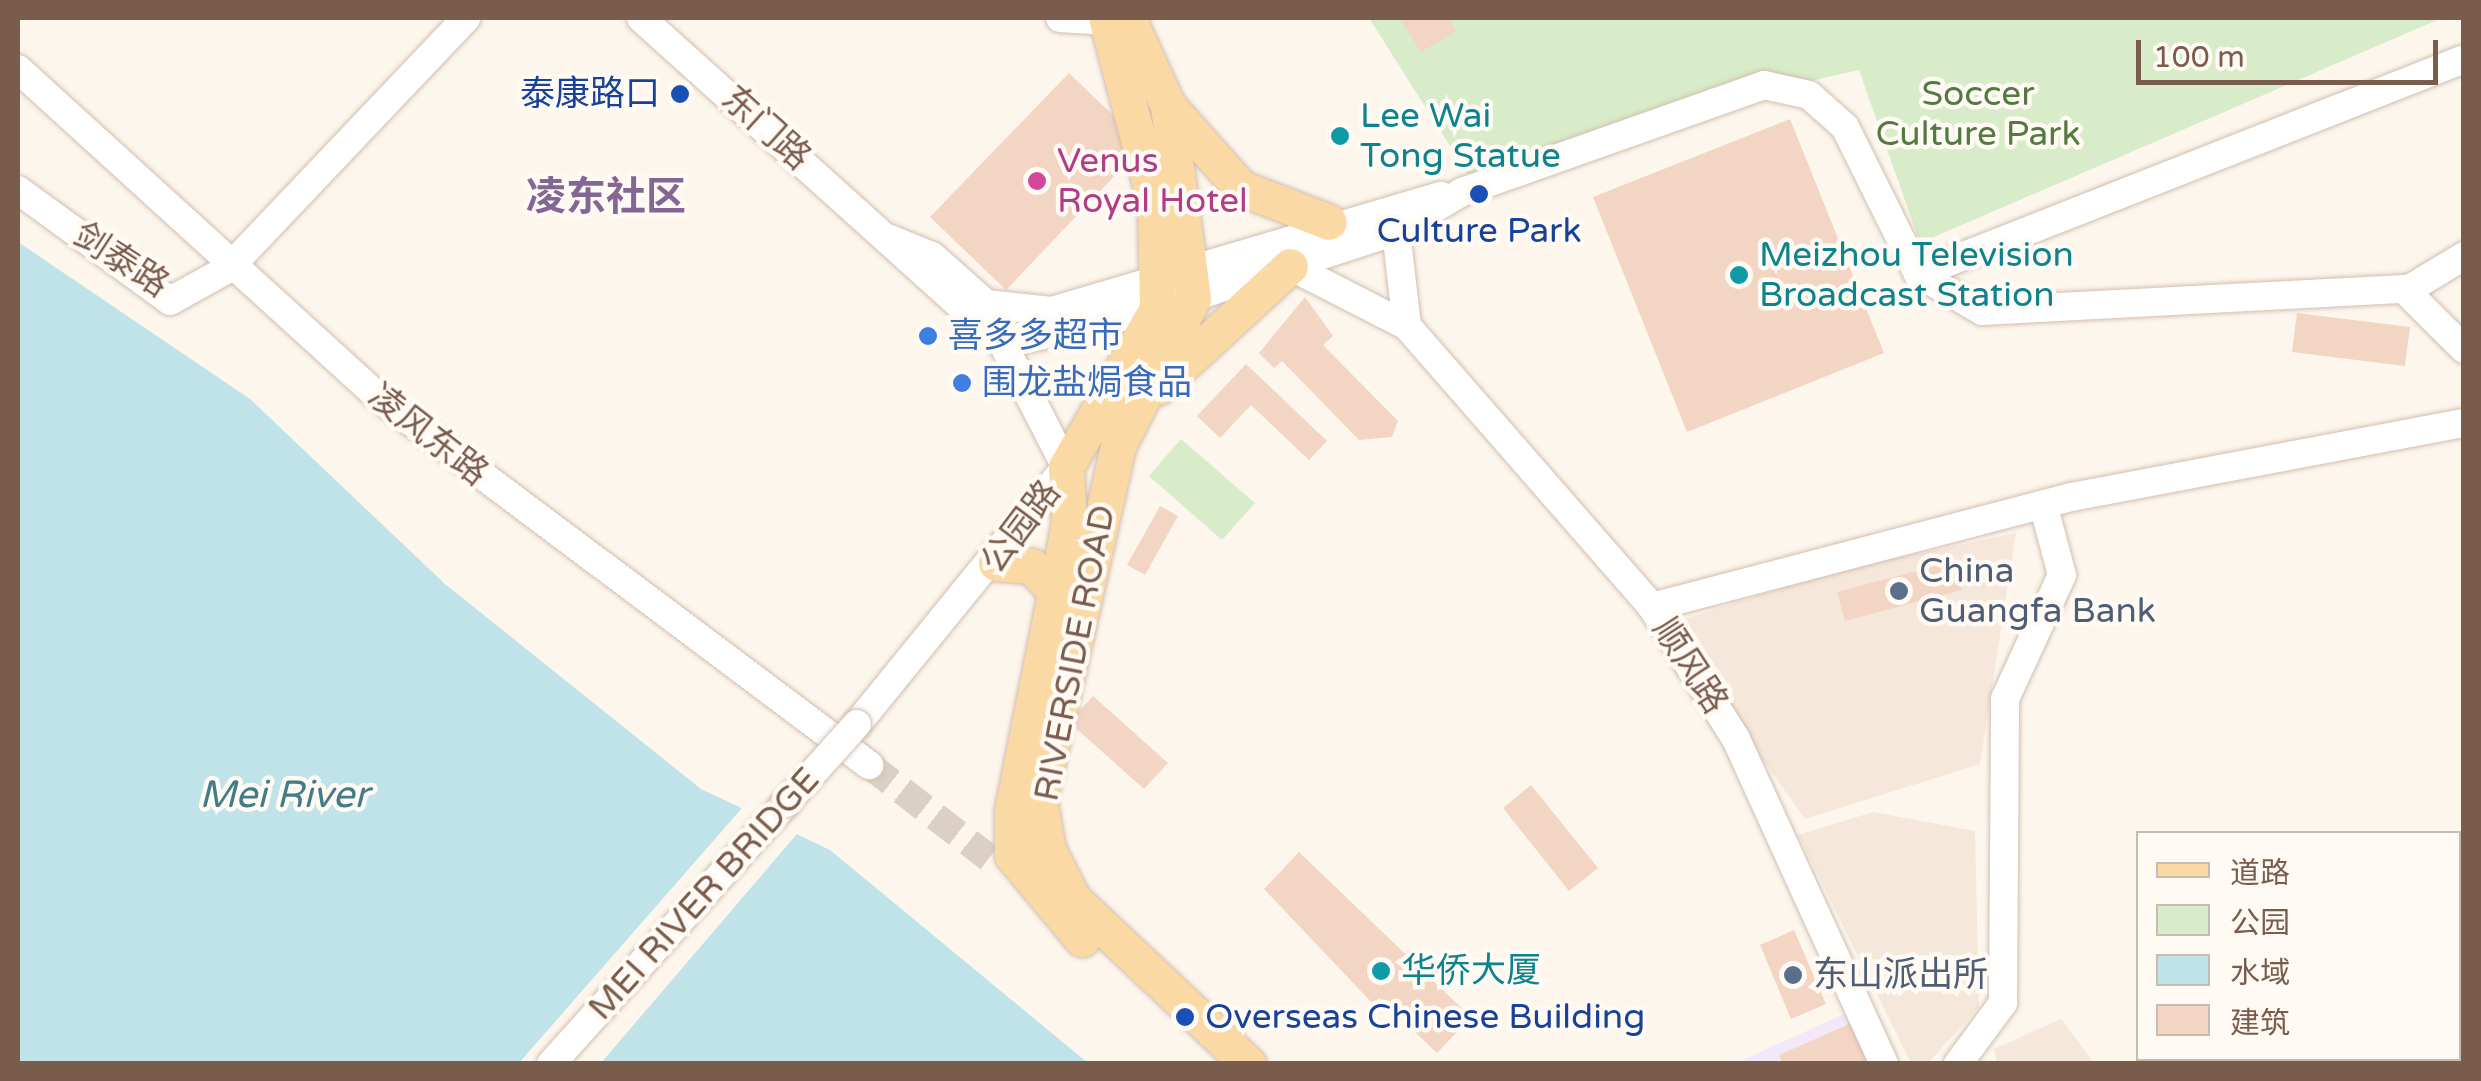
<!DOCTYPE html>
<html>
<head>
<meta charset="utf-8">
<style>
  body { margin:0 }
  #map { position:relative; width:2481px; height:1081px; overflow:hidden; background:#fdf6ec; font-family:"Varela Round","Noto Sans SC",sans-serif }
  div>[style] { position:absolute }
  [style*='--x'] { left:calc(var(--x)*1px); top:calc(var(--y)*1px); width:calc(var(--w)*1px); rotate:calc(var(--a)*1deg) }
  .residential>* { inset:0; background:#f5e8da }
  .education>* { inset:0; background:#f3e8fa }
  .green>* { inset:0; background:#d8ecc9 }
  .water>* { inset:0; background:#bfe3e8 }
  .pier>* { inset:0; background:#fdf6ec }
  .building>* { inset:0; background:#f3d5c3 }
  .minor-tunnel>* { height:28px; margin-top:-14px; transform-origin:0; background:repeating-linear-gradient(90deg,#dcd0c4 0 28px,transparent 0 42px) }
  .roads { filter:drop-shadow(0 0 2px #d1beb0) drop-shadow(0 0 2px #d1beb0) }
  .minor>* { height:28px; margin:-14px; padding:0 14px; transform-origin:14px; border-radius:14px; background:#fff }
  .major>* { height:35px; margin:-17.5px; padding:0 17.5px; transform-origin:17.5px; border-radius:17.5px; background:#fbd9a5 }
  .bridges { filter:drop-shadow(0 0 2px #d1beb0) drop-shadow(0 0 2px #d1beb0) }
  .minor-bridge>* { height:28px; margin:-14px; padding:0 14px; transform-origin:14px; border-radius:14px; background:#fff }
  .dots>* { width:28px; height:28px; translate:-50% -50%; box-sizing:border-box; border:5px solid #fffaf3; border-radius:50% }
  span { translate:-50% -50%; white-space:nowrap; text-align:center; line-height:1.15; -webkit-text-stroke:9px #fffaf3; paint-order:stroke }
  .transit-label { font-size:35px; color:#164399 }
  .right { translate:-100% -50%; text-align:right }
  .left { translate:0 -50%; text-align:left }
  .park-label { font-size:35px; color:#537a41 }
  .culture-label { font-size:35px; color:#0d838f }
  .street-label { font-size:35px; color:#7a5c4d }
  .hotel-label { font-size:35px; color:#b23c85 }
  .shop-label { font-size:35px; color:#366cbe }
  .service-label { font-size:35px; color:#4e5e75 }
  .water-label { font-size:38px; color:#437c86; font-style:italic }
  .quarter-label { font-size:40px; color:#846695; font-weight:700 }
  .frame { position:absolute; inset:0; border:20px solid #7a5c4d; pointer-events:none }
  .legend { position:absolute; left:2136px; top:831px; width:325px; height:230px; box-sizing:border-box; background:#fffaf3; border:2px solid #cabbb1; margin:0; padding:12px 18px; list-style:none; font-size:30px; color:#7a5c4d }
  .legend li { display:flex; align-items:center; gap:20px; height:50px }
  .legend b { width:50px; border:2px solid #cabbb1 }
  .scale { position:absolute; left:2136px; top:40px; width:302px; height:45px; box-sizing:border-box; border:5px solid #7a5c4d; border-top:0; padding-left:12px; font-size:30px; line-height:35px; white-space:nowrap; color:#7a5c4d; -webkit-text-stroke:8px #fffaf3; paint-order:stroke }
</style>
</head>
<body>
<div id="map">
  <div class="residential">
    <i style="clip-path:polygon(2016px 533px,1980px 764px,1805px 819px,1666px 625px,1838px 570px)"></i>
    <i style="clip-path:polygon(1873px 812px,1975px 831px,1979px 1007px,1928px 1063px,1911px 1063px,1798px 835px)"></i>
    <i style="clip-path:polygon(2061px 1019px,2094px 1063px,1997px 1063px,1994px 1049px)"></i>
  </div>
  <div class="education">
    <i style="clip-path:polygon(1846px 1013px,1870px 1064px,1734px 1064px)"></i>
  </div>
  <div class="green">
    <i style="clip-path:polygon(1369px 18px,2442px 18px,1920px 243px,1859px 70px,1713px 103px,1476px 187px)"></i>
    <i style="clip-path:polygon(1181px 439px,1255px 503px,1222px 540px,1149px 476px)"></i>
  </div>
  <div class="water">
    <i style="clip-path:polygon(18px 242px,250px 399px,445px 584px,701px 789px,830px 850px,1088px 1063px,18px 1063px)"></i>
  </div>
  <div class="pier">
    <i style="clip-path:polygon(749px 800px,802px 828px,601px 1063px,519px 1063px)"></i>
  </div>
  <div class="building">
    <i style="clip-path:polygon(1399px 18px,1447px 18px,1456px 31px,1421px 52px)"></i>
    <i style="clip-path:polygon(1069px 73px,1144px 145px,1006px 290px,930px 217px)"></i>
    <i style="clip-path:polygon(1790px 119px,1884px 353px,1687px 432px,1593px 197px)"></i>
    <i style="clip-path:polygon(1305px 297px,1333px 336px,1323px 345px,1398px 421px,1392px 437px,1359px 440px,1282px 361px,1274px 368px,1259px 353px)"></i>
    <i style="clip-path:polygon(2297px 313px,2410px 327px,2405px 366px,2292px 352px)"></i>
    <i style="clip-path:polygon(1246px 364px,1327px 441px,1309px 460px,1251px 405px,1220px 438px,1197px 416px)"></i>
    <i style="clip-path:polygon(1160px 506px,1178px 516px,1145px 575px,1127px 565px)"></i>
    <i style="clip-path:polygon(1954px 561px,1962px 590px,1845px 621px,1837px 592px)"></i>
    <i style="clip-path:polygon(1093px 696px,1168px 763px,1144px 789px,1069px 722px)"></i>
    <i style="clip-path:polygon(1531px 785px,1598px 868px,1569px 891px,1503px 808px)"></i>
    <i style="clip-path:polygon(1299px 852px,1471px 1017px,1437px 1053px,1379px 998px,1374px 1005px,1264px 889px)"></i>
    <i style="clip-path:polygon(1794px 930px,1826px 1004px,1791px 1019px,1760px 945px)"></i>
    <i style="clip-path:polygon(1854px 1022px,1873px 1064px,1783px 1064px,1779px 1055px)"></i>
  </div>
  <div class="minor-tunnel">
    <i style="--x:869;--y:765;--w:152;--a:37.8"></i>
  </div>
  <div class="roads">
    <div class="minor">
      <i style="--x:641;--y:18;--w:487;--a:42"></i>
      <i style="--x:1003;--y:344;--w:138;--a:62.9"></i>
      <i style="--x:1066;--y:467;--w:331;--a:129.1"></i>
      <i style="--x:1060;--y:18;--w:63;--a:3.6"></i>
      <i style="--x:18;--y:69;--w:487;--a:42.3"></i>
      <i style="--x:378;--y:397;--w:614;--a:36.85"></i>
      <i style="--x:18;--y:190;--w:188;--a:36.1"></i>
      <i style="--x:170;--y:301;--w:66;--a:-28.9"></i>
      <i style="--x:228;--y:269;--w:346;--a:-46.5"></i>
      <i style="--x:1396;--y:231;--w:96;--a:83.4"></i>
      <i style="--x:890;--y:239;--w:45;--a:22"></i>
      <i style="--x:932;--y:256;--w:72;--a:41.6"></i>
      <i style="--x:986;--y:304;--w:66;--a:6.1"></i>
      <i style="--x:1052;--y:311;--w:406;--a:-16.5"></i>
      <i style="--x:1290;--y:266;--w:131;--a:27.1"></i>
      <i style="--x:1407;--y:326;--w:373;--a:48.9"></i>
      <i style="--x:1652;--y:607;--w:156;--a:57.5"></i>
      <i style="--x:1736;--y:739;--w:357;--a:65.5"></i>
      <i style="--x:1918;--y:274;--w:74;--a:30"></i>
      <i style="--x:1982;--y:311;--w:423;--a:-3"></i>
      <i style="--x:2404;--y:289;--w:85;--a:45"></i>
      <i style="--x:2406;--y:291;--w:68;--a:-31.1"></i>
      <i style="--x:1003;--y:344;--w:158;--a:-12.8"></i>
      <i style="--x:1157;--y:309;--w:251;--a:-18.1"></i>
      <i style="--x:1396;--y:231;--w:77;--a:-30.6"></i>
      <i style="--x:1462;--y:192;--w:320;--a:-19.5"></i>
      <i style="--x:1764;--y:85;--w:46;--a:12.5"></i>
      <i style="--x:1809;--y:95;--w:48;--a:41.6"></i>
      <i style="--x:1845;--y:127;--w:164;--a:63.6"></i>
      <i style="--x:1918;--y:274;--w:587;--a:-21.49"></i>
      <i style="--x:1652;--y:607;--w:434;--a:-14.7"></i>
      <i style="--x:2072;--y:497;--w:399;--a:-10.7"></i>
      <i style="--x:2458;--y:941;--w:8;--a:-40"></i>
      <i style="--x:551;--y:1064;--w:351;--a:-48"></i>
      <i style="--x:1958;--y:1064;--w:76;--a:-53.6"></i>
      <i style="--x:2003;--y:1003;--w:304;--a:-89.6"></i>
      <i style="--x:2005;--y:699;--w:136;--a:-65.3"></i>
      <i style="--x:2062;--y:575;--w:73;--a:-105"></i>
      <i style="--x:2375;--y:1064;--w:40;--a:-5.7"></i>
    </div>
    <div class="major">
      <i style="--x:1128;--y:18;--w:97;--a:65.6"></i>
      <i style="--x:1168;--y:106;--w:194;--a:82.6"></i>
      <i style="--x:1193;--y:298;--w:166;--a:116.9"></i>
      <i style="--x:1118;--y:446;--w:361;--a:102.6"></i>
      <i style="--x:1039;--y:798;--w:53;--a:80.2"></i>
      <i style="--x:1048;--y:850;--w:55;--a:63"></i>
      <i style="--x:1073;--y:899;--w:241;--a:43.3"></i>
      <i style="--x:1168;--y:106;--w:110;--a:48.3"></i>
      <i style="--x:1241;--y:188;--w:94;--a:21.1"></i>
      <i style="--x:1158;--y:387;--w:179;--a:-42.5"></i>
      <i style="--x:996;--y:563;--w:36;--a:5"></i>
      <i style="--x:1032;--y:566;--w:36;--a:48"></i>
      <i style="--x:1082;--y:939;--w:109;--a:-129.8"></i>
      <i style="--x:1012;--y:855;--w:44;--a:-90"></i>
      <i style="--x:1012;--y:811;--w:293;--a:-78.8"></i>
      <i style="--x:1069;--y:524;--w:57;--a:-93"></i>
      <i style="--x:1066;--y:467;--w:182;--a:-60.1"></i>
      <i style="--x:1157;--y:309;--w:106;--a:-91.1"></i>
      <i style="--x:1155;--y:203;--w:191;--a:-104.8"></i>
    </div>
  </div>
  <div class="bridges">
    <div class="minor-bridge">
      <i style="--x:786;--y:803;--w:106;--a:-48.1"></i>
    </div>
  </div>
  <div class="dots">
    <i style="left:680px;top:94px;background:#1a4fb4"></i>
    <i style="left:1340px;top:136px;background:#0f9aa8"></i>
    <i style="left:1037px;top:181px;background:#d1479c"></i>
    <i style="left:1479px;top:194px;background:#1a4fb4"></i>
    <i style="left:1739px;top:275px;background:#0f9aa8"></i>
    <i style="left:928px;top:336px;background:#3f7fe0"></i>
    <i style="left:962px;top:383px;background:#3f7fe0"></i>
    <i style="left:1899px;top:591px;background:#5c6f8a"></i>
    <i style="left:1381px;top:971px;background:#0f9aa8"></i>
    <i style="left:1793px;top:975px;background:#5c6f8a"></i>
    <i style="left:1185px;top:1017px;background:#1a4fb4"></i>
  </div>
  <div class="transit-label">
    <span class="right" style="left:660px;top:94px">泰康路口</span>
    <span style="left:1479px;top:231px">Culture Park</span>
    <span class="left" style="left:1205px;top:1017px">Overseas Chinese Building</span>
  </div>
  <div class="park-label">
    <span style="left:1978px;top:114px">Soccer<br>Culture Park</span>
  </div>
  <div class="culture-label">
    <span class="left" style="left:1360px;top:136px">Lee Wai<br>Tong Statue</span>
    <span class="left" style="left:1759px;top:275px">Meizhou Television<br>Broadcast Station</span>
    <span class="left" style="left:1401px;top:971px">华侨大厦</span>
  </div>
  <div class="street-label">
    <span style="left:766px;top:128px;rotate:42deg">东门路</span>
    <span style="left:121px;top:260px;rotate:33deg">剑泰路</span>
    <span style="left:428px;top:435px;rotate:38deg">凌风东路</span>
    <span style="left:1021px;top:527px;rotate:-53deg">公园路</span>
    <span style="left:1075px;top:653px;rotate:-79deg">RIVERSIDE ROAD</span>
    <span style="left:1690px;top:666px;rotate:57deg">顺风路</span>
    <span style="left:704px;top:894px;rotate:-48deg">MEI RIVER BRIDGE</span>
  </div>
  <div class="hotel-label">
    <span class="left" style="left:1057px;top:181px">Venus<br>Royal Hotel</span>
  </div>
  <div class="shop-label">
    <span class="left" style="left:948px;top:336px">喜多多超市</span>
    <span class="left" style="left:982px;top:383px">围龙盐焗食品</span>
  </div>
  <div class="service-label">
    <span class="left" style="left:1919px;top:591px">China<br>Guangfa Bank</span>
    <span class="left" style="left:1813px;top:975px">东山派出所</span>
  </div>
  <div class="water-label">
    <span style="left:284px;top:796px">Mei River</span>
  </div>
  <div class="quarter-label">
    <span style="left:606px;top:197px">凌东社区</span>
  </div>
  <div class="frame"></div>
  <ul class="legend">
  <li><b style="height:12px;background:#fbd9a5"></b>道路</li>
  <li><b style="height:28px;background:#d8ecc9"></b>公园</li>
  <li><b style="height:28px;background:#bfe3e8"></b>水域</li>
  <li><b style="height:28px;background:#f3d5c3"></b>建筑</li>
  </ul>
  <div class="scale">100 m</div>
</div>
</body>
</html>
